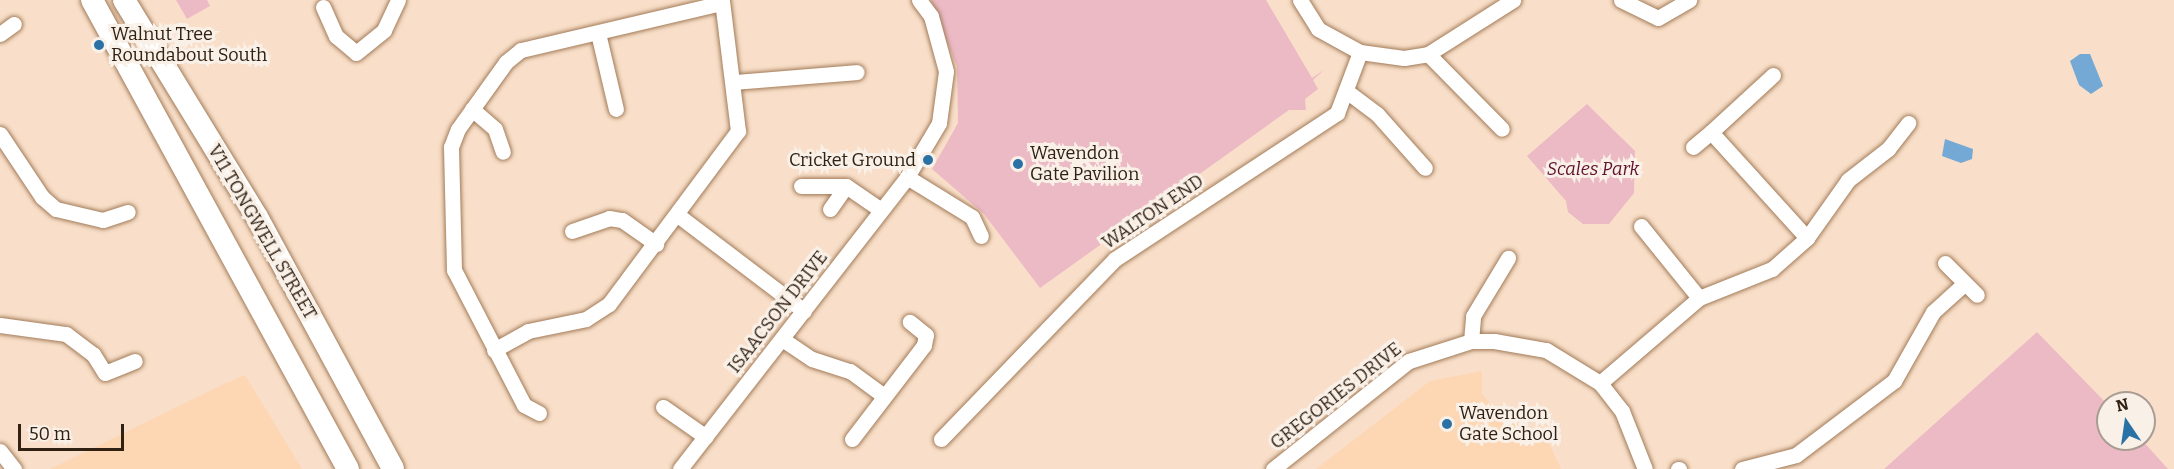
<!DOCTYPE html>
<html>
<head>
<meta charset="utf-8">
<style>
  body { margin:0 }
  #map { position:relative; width:2174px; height:469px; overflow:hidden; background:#f9dfc9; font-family:Bitter,serif }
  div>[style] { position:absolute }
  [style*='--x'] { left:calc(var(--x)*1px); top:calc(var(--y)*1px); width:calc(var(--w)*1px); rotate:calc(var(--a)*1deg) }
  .built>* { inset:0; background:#fdd6b3 }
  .green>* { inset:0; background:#ecbac5 }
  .water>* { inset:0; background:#73a9d4 }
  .roads { filter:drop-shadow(0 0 2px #a27b58) drop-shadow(0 0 2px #a27b58) }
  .minor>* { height:15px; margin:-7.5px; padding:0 7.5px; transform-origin:7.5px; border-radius:7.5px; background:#fff }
  .highway>* { height:22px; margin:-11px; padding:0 11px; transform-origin:11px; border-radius:11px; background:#fff }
  .dots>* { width:16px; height:16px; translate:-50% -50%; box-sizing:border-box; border:3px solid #f9f0e8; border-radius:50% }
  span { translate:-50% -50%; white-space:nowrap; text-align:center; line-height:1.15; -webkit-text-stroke:6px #f9f0e8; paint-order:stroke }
  .poi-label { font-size:18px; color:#312113 }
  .left { translate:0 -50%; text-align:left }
  .right { translate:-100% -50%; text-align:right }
  .park-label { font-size:18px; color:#600f2e; font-style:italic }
  .street-label { font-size:18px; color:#312113 }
  .north { position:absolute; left:2096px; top:391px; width:60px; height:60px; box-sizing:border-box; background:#f9f0e8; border:2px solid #a99d93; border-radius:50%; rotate:347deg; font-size:16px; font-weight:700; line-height:24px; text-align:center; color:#312113 }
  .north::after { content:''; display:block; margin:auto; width:21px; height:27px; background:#2a72a6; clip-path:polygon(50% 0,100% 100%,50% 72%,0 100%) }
  .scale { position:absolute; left:18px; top:424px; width:106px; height:27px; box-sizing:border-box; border:3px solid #312113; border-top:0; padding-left:8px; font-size:18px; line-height:21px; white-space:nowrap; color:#312113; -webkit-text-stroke:4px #f9f0e8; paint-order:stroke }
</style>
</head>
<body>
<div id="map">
  <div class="built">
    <i style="clip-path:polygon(1482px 371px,1482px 394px,1503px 418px,1534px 429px,1549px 443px,1561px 469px,1316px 469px,1430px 381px)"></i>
    <i style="clip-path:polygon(245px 375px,302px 469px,50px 469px,226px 383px)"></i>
  </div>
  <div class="green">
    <i style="clip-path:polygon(176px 0,207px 0,210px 6px,187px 19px)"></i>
    <i style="clip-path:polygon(931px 0,1266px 0,1312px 78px,1324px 70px,1313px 80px,1318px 89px,1305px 99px,1306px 110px,1289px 110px,1040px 288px,984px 214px,932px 169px,958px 123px,957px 67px)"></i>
    <i style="clip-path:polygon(1587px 104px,1635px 151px,1634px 193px,1609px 224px,1583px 224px,1568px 212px,1566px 201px,1527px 156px)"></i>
    <i style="clip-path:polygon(2037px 332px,2108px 405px,2108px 439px,2141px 439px,2168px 469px,1884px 469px)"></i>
  </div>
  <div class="water">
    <i style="clip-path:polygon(2080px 54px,2090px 54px,2103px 86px,2091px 94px,2079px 85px,2070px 61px)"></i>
    <i style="clip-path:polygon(1945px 139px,1973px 149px,1972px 159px,1961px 163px,1942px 156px)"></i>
  </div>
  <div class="roads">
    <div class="minor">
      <i style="--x:1300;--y:0;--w:34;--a:58"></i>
      <i style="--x:1318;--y:29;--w:48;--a:28.7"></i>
      <i style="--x:1360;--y:52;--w:44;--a:7.8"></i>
      <i style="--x:1404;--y:58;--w:24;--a:-9"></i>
      <i style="--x:1428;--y:54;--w:101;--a:-32.4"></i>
      <i style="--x:1621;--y:0;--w:41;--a:25.9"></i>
      <i style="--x:1658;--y:18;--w:36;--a:-30"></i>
      <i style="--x:323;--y:7;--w:32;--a:66"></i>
      <i style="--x:336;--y:36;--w:26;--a:40"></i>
      <i style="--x:356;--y:53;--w:36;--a:-39"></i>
      <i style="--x:384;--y:30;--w:33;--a:-65"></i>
      <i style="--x:598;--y:33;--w:78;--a:76.7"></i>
      <i style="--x:0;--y:34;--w:17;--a:-36"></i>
      <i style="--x:1428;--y:54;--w:105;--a:45.4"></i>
      <i style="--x:1773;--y:75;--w:84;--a:137.4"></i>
      <i style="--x:1711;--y:132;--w:143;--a:47.8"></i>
      <i style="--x:734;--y:82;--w:123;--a:-4.6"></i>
      <i style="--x:1349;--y:93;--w:35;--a:37"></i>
      <i style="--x:1377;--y:114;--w:72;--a:48.4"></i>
      <i style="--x:472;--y:109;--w:30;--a:41"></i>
      <i style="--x:495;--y:129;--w:24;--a:71"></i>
      <i style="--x:0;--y:134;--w:76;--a:56.3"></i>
      <i style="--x:42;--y:197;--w:18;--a:41"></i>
      <i style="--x:56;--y:209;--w:48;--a:13.2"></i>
      <i style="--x:103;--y:220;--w:26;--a:-18"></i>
      <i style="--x:1693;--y:147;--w:23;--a:-40"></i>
      <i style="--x:907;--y:177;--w:76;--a:31.6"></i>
      <i style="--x:972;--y:217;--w:21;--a:65"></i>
      <i style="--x:801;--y:186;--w:45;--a:0"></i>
      <i style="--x:846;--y:186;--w:42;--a:34.4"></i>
      <i style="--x:830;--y:209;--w:28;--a:-55"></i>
      <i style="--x:679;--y:216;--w:157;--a:37.2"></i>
      <i style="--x:1641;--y:226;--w:92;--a:51.1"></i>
      <i style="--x:572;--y:231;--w:39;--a:-19"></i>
      <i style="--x:609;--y:218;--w:13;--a:9"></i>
      <i style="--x:622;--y:220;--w:42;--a:35.2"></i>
      <i style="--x:1945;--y:263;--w:45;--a:45"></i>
      <i style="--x:0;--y:325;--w:67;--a:7.8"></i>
      <i style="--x:66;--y:334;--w:34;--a:37"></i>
      <i style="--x:93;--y:354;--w:22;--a:58"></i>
      <i style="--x:105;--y:373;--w:32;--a:-22"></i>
      <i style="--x:782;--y:339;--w:36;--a:34"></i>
      <i style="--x:812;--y:359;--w:40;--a:18"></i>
      <i style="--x:850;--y:371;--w:42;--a:36.3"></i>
      <i style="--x:1471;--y:341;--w:25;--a:-85"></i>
      <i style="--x:1473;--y:316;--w:68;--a:-58.9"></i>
      <i style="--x:494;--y:350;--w:39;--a:-29"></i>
      <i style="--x:528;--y:331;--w:59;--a:-11.7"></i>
      <i style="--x:586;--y:319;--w:27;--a:-33"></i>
      <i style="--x:609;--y:304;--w:216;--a:-53.3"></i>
      <i style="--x:738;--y:131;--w:132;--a:-97"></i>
      <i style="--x:1600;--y:383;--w:130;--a:-40.6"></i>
      <i style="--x:1699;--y:298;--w:79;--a:-21.7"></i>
      <i style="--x:1772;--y:269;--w:47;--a:-41.5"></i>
      <i style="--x:1807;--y:238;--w:71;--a:-54.7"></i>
      <i style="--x:1848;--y:180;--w:51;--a:-37.8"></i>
      <i style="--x:1888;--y:149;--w:33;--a:-52"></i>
      <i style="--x:663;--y:407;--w:52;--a:34.9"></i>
      <i style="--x:539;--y:413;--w:17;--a:-152"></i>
      <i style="--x:524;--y:405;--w:152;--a:-117.4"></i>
      <i style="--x:454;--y:270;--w:123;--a:-91.4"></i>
      <i style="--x:451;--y:147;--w:19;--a:-69"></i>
      <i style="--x:458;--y:129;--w:82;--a:-54.4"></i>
      <i style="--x:506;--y:62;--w:19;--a:-39"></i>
      <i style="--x:521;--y:50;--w:205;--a:-13.2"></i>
      <i style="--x:852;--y:439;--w:118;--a:-52.5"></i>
      <i style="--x:924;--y:345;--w:10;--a:-79"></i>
      <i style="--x:926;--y:335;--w:21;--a:-141"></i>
      <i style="--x:941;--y:439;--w:250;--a:-46"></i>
      <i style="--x:1115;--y:259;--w:266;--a:-33.3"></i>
      <i style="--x:1337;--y:113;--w:65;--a:-69.3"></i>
      <i style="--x:0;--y:451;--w:23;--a:52"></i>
      <i style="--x:680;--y:469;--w:370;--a:-52.1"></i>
      <i style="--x:907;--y:177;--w:63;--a:-59.3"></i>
      <i style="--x:939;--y:123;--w:52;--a:-82.3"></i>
      <i style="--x:946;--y:71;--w:57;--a:-105.3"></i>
      <i style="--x:931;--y:16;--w:20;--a:-127"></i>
      <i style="--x:1273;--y:469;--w:174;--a:-38.5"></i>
      <i style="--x:1409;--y:361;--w:65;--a:-17.9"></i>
      <i style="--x:1471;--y:341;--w:23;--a:0"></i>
      <i style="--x:1494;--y:341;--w:53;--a:9.8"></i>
      <i style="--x:1546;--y:350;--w:63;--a:31.4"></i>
      <i style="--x:1600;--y:383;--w:36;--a:52"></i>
      <i style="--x:1622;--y:411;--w:62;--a:68.4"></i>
      <i style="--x:1678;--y:469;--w:1;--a:0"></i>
      <i style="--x:1742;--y:469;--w:56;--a:-14.5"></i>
      <i style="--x:1796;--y:455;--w:123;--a:-37.1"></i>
      <i style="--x:1894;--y:381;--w:79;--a:-60.5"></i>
      <i style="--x:1933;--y:312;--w:43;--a:-42.2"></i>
    </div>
    <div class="highway">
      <i style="--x:92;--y:0;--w:534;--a:61.37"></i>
      <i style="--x:124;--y:0;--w:255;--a:58.5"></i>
      <i style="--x:257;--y:217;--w:286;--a:61.6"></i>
    </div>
  </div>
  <div class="dots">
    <i style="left:99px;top:45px;background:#2a72a6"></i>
    <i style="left:928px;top:160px;background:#2a72a6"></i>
    <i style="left:1018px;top:164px;background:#2a72a6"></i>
    <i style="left:1447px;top:424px;background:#2a72a6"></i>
  </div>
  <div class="poi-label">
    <span class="left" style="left:111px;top:45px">Walnut Tree<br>Roundabout South</span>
    <span class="left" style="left:1030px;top:164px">Wavendon<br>Gate Pavilion</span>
    <span class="right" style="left:916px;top:160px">Cricket Ground</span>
    <span class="left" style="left:1459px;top:424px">Wavendon<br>Gate School</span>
  </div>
  <div class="park-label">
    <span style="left:1593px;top:169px">Scales Park</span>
  </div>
  <div class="street-label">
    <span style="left:1153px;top:212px;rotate:-34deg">WALTON END</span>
    <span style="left:262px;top:232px;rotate:60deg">V11 TONGWELL STREET</span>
    <span style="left:778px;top:312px;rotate:-52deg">ISAACSON DRIVE</span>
    <span style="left:1336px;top:396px;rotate:-38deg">GREGORIES DRIVE</span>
  </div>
  <div class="north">N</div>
  <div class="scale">50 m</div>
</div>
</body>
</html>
